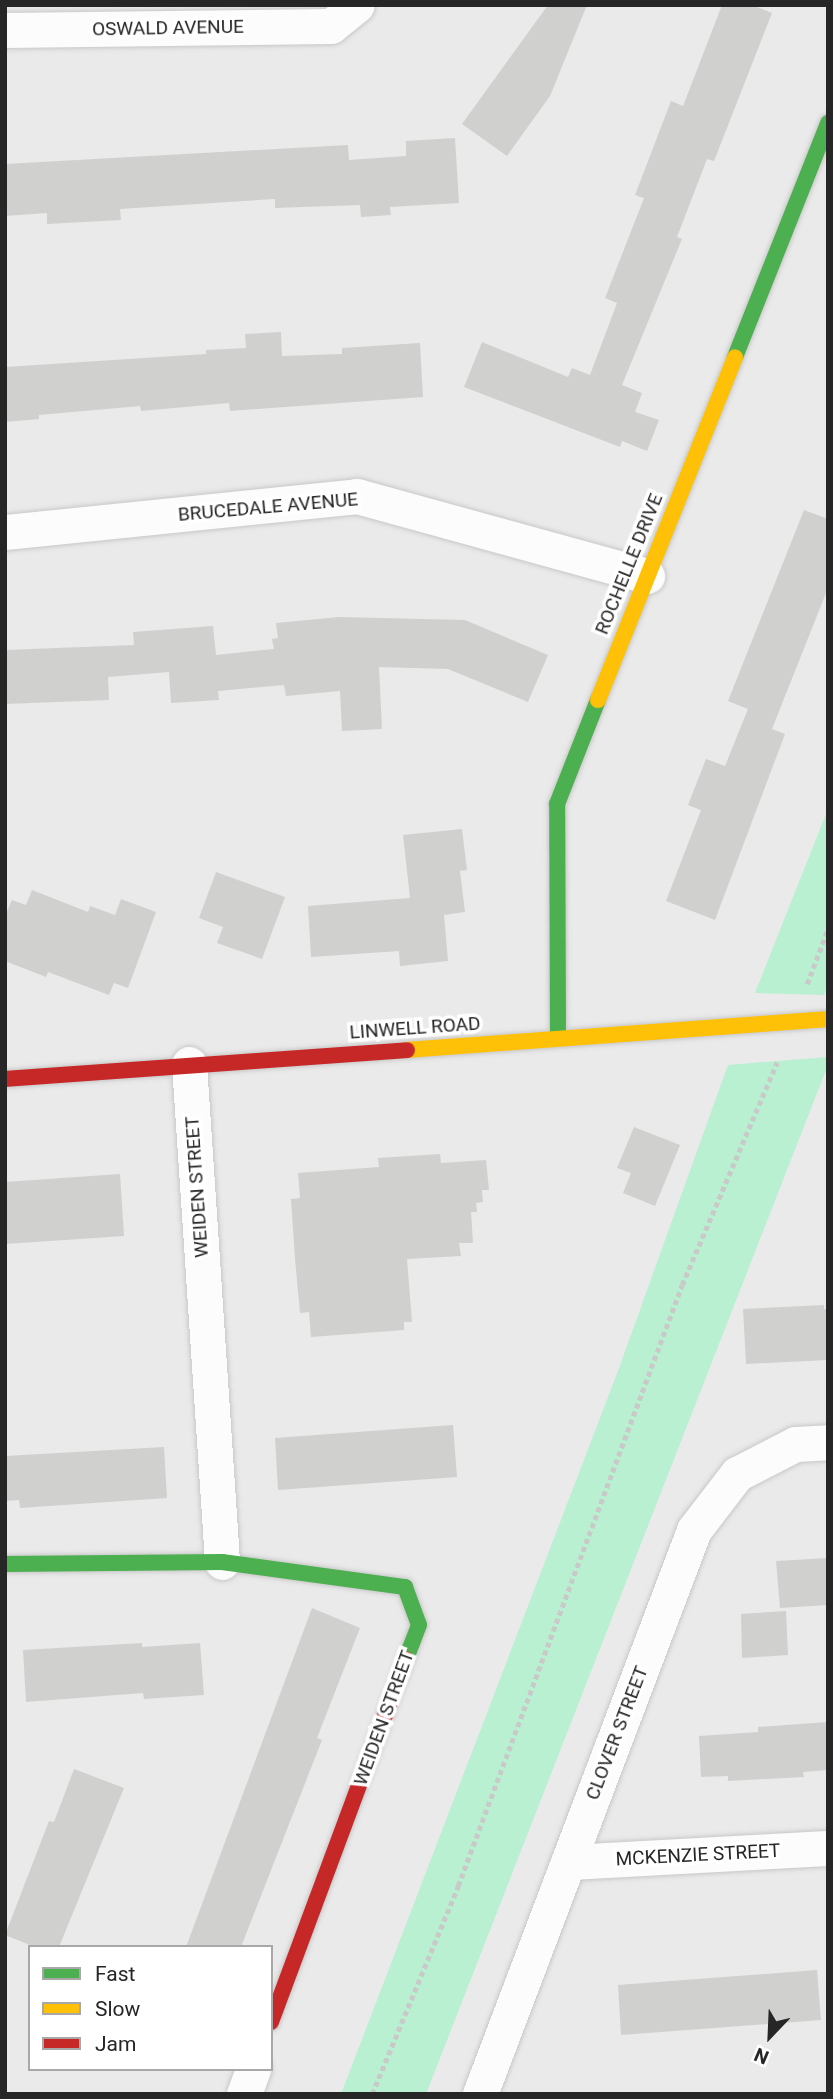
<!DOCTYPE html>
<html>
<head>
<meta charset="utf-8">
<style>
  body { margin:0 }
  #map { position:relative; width:833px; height:2099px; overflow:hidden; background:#eaeaea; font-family:Roboto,sans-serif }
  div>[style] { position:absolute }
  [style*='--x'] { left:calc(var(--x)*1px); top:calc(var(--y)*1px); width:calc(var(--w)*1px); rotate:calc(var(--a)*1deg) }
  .green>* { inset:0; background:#b8f0d1 }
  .building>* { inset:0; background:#d0d0cf }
  .path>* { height:4.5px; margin-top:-2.25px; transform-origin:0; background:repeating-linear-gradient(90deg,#c9c9ca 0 5px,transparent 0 8.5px) }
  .roads { filter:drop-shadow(0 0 2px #c8c8c8) drop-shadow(0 0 2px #c8c8c8) }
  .street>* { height:35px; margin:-17.5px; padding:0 17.5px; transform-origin:17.5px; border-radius:17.5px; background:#fcfcfc }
  .fast>* { height:16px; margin:-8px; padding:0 8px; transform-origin:8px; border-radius:8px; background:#4caf50 }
  .slow>* { height:16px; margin:-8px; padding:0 8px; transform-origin:8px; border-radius:8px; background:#ffc107 }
  .jam>* { height:16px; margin:-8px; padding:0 8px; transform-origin:8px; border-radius:8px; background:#c62828 }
  span { translate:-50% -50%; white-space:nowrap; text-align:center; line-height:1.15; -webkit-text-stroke:7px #fff; paint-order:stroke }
  .street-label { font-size:19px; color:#262627 }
  .frame { position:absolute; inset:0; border:7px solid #262627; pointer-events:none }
  .legend { position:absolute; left:28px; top:1945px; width:245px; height:126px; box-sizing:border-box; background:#fff; border:2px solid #a8a8a9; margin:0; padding:9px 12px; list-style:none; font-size:21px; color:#262627 }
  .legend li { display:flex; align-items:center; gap:14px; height:35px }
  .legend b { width:35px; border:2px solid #a8a8a9 }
  .north { position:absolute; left:735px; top:2001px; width:70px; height:70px; -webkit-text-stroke:5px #fff; paint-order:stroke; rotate:203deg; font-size:19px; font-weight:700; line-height:28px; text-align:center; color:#262627 }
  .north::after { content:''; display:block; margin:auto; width:24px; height:32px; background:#262627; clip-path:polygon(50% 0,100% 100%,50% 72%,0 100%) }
</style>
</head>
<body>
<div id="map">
  <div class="green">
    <i style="clip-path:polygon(828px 809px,828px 984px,824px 995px,755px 993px)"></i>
    <i style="clip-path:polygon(828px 1057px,828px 1065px,426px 2094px,341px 2094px,618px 1371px,728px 1065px)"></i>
  </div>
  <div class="building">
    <i style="clip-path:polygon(548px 5px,587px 5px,550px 96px,507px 156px,462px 124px)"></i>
    <i style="clip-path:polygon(722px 5px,752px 5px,772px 13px,714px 161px,707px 159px,677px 237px,682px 239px,622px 385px,642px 393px,635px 412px,659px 420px,647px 451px,622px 441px,620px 447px,464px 387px,482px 342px,568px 377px,572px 368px,590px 375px,617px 303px,605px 298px,644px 198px,635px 195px,671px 101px,683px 106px)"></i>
    <i style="clip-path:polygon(455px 138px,459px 203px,390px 207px,391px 215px,361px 217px,360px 205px,275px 208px,275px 199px,120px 209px,121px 220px,47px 224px,47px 213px,5px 216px,5px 164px,348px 145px,349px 160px,406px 156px,406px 141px)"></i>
    <i style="clip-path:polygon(281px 332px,282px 356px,342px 354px,342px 348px,420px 343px,423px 397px,230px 411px,229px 403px,141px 411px,140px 406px,39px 415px,39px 419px,5px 422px,5px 367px,206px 354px,206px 350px,246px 348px,245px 334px)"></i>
    <i style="clip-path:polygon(804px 510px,828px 519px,828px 588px,772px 729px,785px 734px,715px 920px,666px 901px,701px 810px,688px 805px,706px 759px,725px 766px,748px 709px,728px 701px)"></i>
    <i style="clip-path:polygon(339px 617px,465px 620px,548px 655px,528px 702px,448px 669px,379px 667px,382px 729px,342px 731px,340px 691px,286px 696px,284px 685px,218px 691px,219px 700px,171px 703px,169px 672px,108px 677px,109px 700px,5px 704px,5px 650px,134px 645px,133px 632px,213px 626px,216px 655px,274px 649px,272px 639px,278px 638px,276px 623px)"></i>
    <i style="clip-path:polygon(462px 829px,467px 870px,460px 871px,465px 912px,444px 915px,448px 961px,400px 966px,399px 951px,311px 957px,308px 906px,410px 898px,403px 835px)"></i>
    <i style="clip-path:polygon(216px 872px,285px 897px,262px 959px,217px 943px,223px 927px,199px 918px)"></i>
    <i style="clip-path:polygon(32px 890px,88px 912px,90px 906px,115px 915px,121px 899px,156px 912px,128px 988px,114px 983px,109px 995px,48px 972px,46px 977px,5px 961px,5px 916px,12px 900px,26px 905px)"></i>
    <i style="clip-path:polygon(634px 1127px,680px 1145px,655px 1206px,623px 1193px,631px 1173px,617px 1168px)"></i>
    <i style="clip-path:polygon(440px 1154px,441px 1163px,486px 1160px,489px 1190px,482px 1190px,483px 1202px,476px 1203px,477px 1212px,471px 1212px,473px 1243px,459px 1243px,461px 1256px,407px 1259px,412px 1322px,404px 1322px,404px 1330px,311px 1337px,309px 1312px,300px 1313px,295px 1259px,291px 1199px,300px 1198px,298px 1173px,379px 1167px,378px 1158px)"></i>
    <i style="clip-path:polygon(120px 1174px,124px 1236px,5px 1244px,5px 1182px)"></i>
    <i style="clip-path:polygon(824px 1305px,824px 1309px,828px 1309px,828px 1360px,746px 1364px,743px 1309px)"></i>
    <i style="clip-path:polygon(453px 1425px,457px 1477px,278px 1490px,275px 1438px)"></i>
    <i style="clip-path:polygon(164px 1447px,167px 1498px,20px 1508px,19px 1500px,5px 1501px,5px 1456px)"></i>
    <i style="clip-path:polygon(828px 1558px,828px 1605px,780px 1608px,776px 1561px)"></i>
    <i style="clip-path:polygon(312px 1608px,360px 1628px,317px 1738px,322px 1740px,241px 1947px,186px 1947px)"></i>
    <i style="clip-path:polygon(786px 1611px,788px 1655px,742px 1658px,741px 1614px)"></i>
    <i style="clip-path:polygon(142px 1643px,142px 1647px,200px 1643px,204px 1695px,144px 1699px,143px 1693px,26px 1702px,23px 1650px)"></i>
    <i style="clip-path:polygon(828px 1722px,828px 1770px,803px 1772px,804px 1777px,728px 1781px,728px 1776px,701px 1777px,699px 1736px,758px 1732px,758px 1727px)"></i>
    <i style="clip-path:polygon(74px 1769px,124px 1788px,59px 1947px,35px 1947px,5px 1935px,49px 1821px,54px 1822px)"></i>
    <i style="clip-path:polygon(817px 1970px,821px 2020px,621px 2035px,618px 1985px)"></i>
  </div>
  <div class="path">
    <i style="--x:807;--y:984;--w:59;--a:-69.1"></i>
    <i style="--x:372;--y:2094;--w:225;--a:-67.5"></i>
    <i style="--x:458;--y:1886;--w:641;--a:-69.56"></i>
    <i style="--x:682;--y:1285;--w:242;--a:-66.9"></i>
  </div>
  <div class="roads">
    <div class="street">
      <i style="--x:5;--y:30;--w:326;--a:-0.7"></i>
      <i style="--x:331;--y:26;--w:33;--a:-39"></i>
      <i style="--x:5;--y:532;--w:354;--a:-5.8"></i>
      <i style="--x:357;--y:496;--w:301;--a:15.4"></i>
      <i style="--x:189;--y:1064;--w:499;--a:86.2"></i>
      <i style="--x:569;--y:1862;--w:259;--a:-3.1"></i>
      <i style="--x:244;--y:2094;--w:27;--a:-70"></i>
      <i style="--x:480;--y:2094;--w:603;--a:-69.22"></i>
      <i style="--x:694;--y:1530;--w:71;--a:-52.5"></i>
      <i style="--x:737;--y:1474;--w:65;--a:-27.3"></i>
      <i style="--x:795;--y:1444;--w:33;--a:-3"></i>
    </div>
    <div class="fast">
      <i style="--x:735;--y:357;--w:252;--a:-68.3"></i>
      <i style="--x:558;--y:1038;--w:234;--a:-90.2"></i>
      <i style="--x:557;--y:804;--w:112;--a:-68.5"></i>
      <i style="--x:5;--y:1564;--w:217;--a:-0.5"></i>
      <i style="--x:222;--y:1562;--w:185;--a:7.8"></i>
      <i style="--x:405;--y:1587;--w:40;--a:69.8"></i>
      <i style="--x:419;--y:1625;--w:36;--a:111"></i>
    </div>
    <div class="slow">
      <i style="--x:598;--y:700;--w:369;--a:-68.2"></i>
      <i style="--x:407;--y:1050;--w:422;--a:-4.2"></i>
    </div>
    <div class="jam">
      <i style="--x:5;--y:1079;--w:403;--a:-4.1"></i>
      <i style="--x:271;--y:2022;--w:387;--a:-69.6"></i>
    </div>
  </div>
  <div class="street-label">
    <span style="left:168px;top:28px;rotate:-1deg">OSWALD AVENUE</span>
    <span style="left:268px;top:507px;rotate:-5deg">BRUCEDALE AVENUE</span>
    <span style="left:629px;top:564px;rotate:-68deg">ROCHELLE DRIVE</span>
    <span style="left:415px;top:1028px;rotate:-4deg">LINWELL ROAD</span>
    <span style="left:197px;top:1187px;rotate:-94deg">WEIDEN STREET</span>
    <span style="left:384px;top:1718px;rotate:-70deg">WEIDEN STREET</span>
    <span style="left:617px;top:1733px;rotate:-69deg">CLOVER STREET</span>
    <span style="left:698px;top:1855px;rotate:-3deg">MCKENZIE STREET</span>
  </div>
  <div class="frame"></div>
  <ul class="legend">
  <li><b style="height:9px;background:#4caf50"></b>Fast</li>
  <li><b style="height:9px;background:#ffc107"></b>Slow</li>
  <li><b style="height:9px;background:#c62828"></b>Jam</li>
  </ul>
  <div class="north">N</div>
</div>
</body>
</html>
